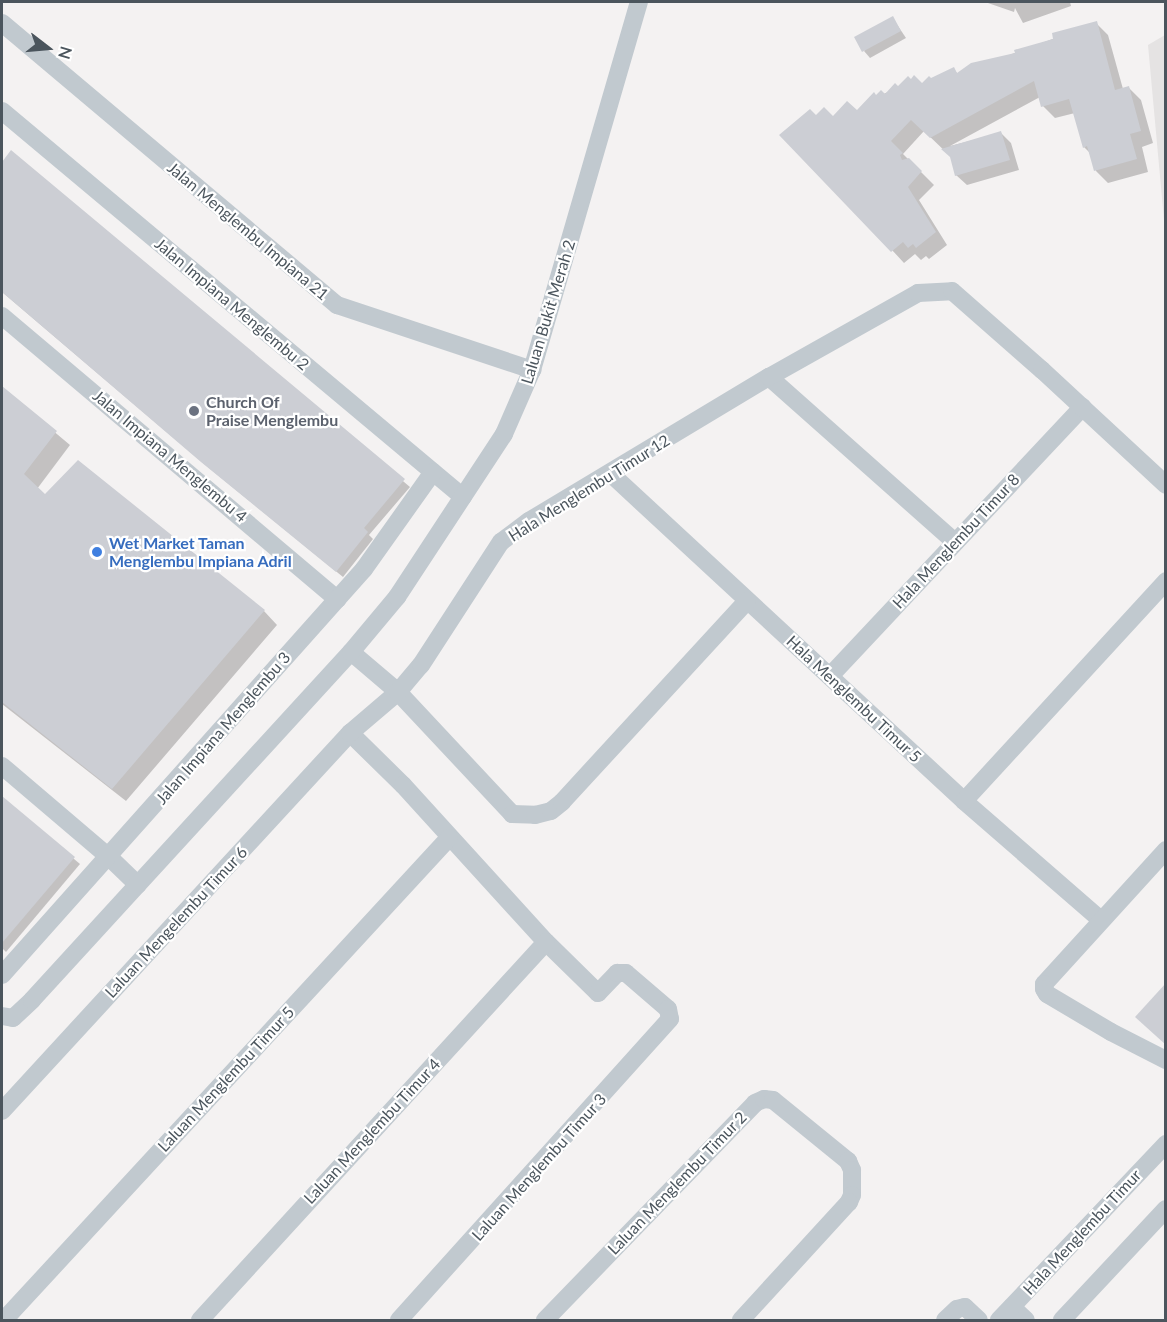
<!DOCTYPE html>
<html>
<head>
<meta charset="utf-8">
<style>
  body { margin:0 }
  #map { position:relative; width:1167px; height:1322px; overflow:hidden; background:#f4f2f2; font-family:Lato,sans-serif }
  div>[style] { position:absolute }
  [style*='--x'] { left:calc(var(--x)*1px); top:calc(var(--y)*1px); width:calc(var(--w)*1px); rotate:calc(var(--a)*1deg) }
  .education>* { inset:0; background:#e5e3e3 }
  .shadow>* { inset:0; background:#0003 }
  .building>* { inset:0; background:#ccced4 }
  .minor>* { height:18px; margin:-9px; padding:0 9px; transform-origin:9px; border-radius:9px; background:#c1c9cf }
  .dots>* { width:16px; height:16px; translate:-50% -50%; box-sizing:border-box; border:3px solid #fff; border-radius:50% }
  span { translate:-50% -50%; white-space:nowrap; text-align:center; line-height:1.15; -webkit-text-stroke:4.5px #fff; paint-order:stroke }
  .street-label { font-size:16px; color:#4b555d }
  .worship-label { font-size:16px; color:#5b616d; font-weight:700 }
  .left { translate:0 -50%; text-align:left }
  .shop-label { font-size:16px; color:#366cbe; font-weight:700 }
  .frame { position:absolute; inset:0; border:3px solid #4b555d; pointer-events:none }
  .north { position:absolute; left:18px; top:18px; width:60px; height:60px; -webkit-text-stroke:4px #fff; paint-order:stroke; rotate:106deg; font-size:16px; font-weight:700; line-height:24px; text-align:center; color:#4b555d }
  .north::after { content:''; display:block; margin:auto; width:21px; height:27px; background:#4b555d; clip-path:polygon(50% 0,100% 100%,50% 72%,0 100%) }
</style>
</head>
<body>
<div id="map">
  <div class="education">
    <i style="clip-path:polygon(1165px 35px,1165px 231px,1148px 45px)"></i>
  </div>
  <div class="shadow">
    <i style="clip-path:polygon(985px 2px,1070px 2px,1071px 6px,1023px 23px,1015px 8px,1014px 12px)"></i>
    <i style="clip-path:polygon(892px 17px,906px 38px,870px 58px,864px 51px)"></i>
    <i style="clip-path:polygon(1096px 23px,1108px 35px,1123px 89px,1129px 88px,1141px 100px,1153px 143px,1142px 147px,1148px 172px,1108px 183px,1096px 171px,1091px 154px,1084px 147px,1075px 113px,1055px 118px,1043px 106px,1040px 97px,950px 146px,1001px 133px,1011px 143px,1019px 170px,967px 185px,956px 175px,951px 157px,924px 131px,903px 154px,934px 185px,919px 200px,947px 245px,929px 259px,926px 256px,921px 260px,915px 254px,904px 263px,892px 250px,816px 117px,833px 118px,857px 112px,876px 97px,898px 88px,922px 85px,953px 69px,958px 74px)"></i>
    <i style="clip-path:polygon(11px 152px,410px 487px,369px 535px,373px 539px,343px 577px,209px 468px,2px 292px,2px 164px)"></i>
    <i style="clip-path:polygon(2px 388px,70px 445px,37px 489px,45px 496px,264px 611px,277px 625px,126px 801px,2px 704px)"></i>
    <i style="clip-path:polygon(2px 798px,80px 864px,6px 952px,2px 948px)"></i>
  </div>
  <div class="building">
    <i style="clip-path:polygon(893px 16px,901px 31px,862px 52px,854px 37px)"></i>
    <i style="clip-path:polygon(1097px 21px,1115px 90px,1129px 86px,1141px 131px,1130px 134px,1137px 159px,1094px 171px,1087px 146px,1083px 148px,1069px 99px,1041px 107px,1034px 81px,930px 138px,911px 120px,891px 141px,903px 153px,900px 155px,902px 160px,909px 158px,922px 171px,908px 187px,936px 232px,916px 248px,913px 244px,908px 248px,903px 242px,891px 252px,779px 135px,810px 109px,816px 115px,824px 107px,833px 116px,847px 101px,857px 110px,874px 92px,876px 95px,881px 90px,885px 94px,895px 83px,898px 86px,908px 76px,911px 79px,914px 75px,922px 83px,929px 76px,931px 78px,954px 67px,957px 73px,971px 63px,1015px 53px,1014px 50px,1053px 39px,1052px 33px)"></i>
    <i style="clip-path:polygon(1001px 131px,1010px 160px,955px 176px,950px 157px,941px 149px)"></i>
    <i style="clip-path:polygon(11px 150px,405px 479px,364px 528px,368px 532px,336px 572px,201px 462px,2px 292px,2px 162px)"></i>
    <i style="clip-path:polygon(2px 386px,57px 431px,24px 474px,45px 494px,78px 460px,265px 610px,112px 789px,2px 702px)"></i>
    <i style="clip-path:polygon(2px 796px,75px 857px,2px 943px)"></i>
    <i style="clip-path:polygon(1166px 983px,1166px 1045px,1135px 1017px)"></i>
  </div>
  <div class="minor">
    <i style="--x:2;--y:23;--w:438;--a:40.1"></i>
    <i style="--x:337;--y:305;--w:206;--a:18.4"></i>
    <i style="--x:2;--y:111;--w:601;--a:39.94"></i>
    <i style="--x:2;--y:316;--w:439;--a:40.2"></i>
    <i style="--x:769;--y:377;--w:249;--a:41.6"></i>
    <i style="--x:610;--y:473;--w:483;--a:42.8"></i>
    <i style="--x:964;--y:801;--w:181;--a:41"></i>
    <i style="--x:351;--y:652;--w:62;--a:40.4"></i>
    <i style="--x:398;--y:692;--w:167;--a:46.9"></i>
    <i style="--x:512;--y:814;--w:23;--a:2"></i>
    <i style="--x:535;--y:815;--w:16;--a:-14"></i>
    <i style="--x:551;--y:811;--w:14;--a:-39"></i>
    <i style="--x:562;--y:802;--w:273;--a:-47.4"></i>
    <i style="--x:830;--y:676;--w:369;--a:-46.8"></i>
    <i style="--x:350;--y:733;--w:74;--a:44.5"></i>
    <i style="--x:403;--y:785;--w:212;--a:47.7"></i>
    <i style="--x:546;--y:942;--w:73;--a:44.4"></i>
    <i style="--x:598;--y:993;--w:28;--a:-46"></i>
    <i style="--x:617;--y:973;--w:9;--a:0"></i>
    <i style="--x:626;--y:973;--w:55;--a:40.6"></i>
    <i style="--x:668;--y:1009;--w:10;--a:79"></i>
    <i style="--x:670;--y:1019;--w:405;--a:132"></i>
    <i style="--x:2;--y:766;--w:140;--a:40.4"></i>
    <i style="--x:109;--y:857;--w:40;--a:44"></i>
    <i style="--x:964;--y:801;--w:299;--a:-47.4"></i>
    <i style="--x:1166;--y:850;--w:181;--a:132.3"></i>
    <i style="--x:1044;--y:984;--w:5;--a:90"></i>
    <i style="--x:1044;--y:989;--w:6;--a:59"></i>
    <i style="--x:1047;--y:994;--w:74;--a:30.7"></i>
    <i style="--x:1111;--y:1032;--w:62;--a:27"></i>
    <i style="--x:2;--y:975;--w:544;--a:-48.28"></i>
    <i style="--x:364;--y:569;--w:119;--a:-54.6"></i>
    <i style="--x:2;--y:1016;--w:11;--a:10"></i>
    <i style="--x:13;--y:1018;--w:26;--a:-43"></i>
    <i style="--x:32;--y:1000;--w:472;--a:-47.5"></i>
    <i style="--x:351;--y:652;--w:72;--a:-50.1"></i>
    <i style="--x:397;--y:597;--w:195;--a:-56.7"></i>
    <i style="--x:504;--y:434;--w:70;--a:-66.4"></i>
    <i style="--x:532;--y:370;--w:383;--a:-73.8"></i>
    <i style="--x:2;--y:1111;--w:514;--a:-47.37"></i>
    <i style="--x:350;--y:733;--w:63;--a:-40.5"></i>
    <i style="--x:398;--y:692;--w:35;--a:-50"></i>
    <i style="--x:421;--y:665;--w:147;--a:-57"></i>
    <i style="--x:501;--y:542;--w:35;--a:-37"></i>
    <i style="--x:529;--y:521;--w:280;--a:-31"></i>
    <i style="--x:769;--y:377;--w:171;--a:-29.4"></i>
    <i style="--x:918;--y:293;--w:34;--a:-3"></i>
    <i style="--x:952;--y:291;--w:120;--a:41.3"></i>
    <i style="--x:1042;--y:370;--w:169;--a:42.8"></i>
    <i style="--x:1012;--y:1307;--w:19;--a:43"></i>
    <i style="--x:4;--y:1320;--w:656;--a:-47.29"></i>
    <i style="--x:200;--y:1320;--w:512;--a:-47.53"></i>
    <i style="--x:545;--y:1320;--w:302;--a:-45.9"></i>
    <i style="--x:755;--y:1103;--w:10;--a:-24"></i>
    <i style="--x:764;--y:1099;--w:9;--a:6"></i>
    <i style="--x:773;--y:1100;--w:97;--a:39.1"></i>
    <i style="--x:848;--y:1161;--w:10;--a:66"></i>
    <i style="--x:852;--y:1170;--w:25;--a:90"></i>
    <i style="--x:852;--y:1195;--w:8;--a:113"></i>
    <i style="--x:849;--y:1202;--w:160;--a:132.5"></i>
    <i style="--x:945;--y:1320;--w:16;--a:-43"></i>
    <i style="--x:957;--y:1309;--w:8;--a:-14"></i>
    <i style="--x:965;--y:1307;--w:19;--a:43"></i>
    <i style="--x:999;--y:1320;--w:243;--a:-46.5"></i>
    <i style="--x:1062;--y:1320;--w:152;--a:-46.9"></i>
  </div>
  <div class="dots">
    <i style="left:194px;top:411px;background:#6b7280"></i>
    <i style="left:97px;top:552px;background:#3f7fe0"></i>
  </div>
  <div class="street-label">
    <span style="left:248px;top:231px;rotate:40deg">Jalan Menglembu Impiana 21</span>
    <span style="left:232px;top:304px;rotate:40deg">Jalan Impiana Menglembu 2</span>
    <span style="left:548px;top:312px;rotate:-73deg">Laluan Bukit Merah 2</span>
    <span style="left:170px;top:456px;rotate:40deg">Jalan Impiana Menglembu 4</span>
    <span style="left:589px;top:488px;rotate:-32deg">Hala Menglembu Timur 12</span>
    <span style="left:956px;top:541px;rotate:-47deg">Hala Menglembu Timur 8</span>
    <span style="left:854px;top:699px;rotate:43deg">Hala Menglembu Timur 5</span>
    <span style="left:223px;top:728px;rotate:-49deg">Jalan Impiana Menglembu 3</span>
    <span style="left:176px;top:922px;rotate:-47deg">Laluan Mengelembu Timur 6</span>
    <span style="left:226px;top:1079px;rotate:-47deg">Laluan Menglembu Timur 5</span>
    <span style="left:372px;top:1131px;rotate:-47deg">Laluan Menglembu Timur 4</span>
    <span style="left:539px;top:1167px;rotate:-48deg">Laluan Menglembu Timur 3</span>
    <span style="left:677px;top:1183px;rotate:-46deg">Laluan Menglembu Timur 2</span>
    <span style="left:1082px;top:1232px;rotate:-47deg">Hala Menglembu Timur</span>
  </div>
  <div class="worship-label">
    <span class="left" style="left:206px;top:411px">Church Of<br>Praise Menglembu</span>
  </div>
  <div class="shop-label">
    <span class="left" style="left:109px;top:552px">Wet Market Taman<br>Menglembu Impiana Adril</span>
  </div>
  <div class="frame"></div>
  <div class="north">N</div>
</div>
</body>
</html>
